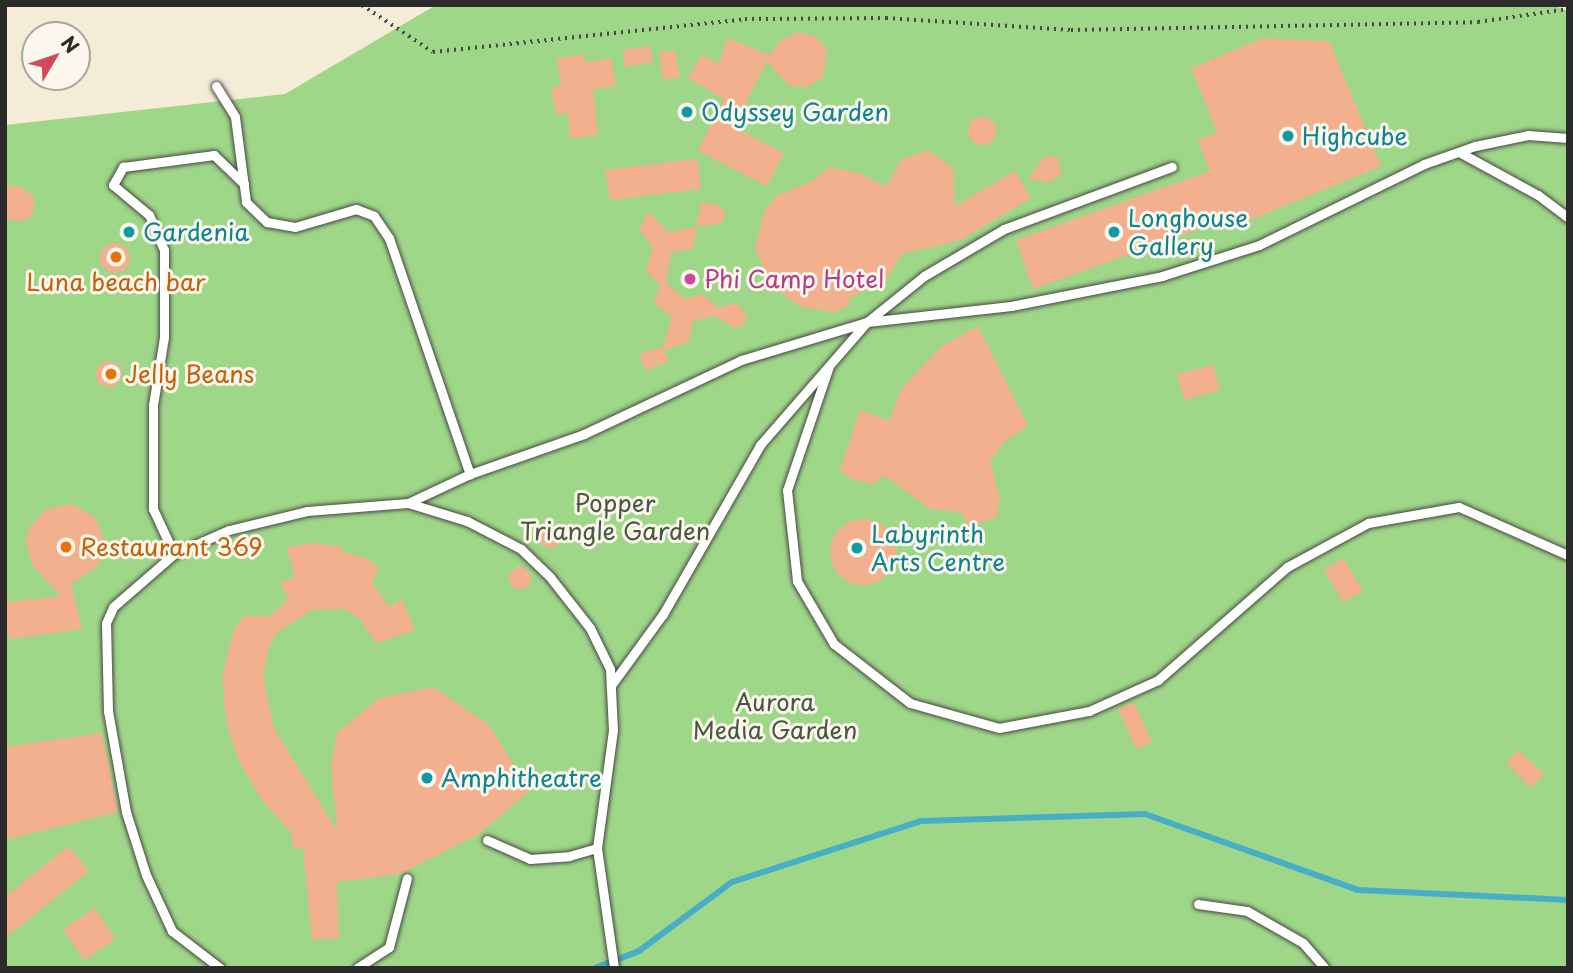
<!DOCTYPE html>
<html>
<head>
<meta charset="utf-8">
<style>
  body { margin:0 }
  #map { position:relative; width:1573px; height:973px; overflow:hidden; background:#f4ecd6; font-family:"Playpen Sans",sans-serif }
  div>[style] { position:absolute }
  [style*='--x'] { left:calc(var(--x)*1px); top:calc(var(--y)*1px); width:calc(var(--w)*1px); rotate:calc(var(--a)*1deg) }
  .green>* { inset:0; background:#9fd789 }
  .stream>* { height:6px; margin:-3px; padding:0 3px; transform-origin:3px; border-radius:3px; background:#48adc7 }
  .building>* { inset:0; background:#f2b08f }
  .round { border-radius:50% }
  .path>* { height:3.5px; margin-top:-1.75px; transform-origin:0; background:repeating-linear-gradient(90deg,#494845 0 2px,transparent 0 7px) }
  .roads { filter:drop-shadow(0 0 2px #494845) drop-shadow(0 0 2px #494845) }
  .lane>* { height:9px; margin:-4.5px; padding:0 4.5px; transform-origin:4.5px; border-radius:4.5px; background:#fff }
  .dots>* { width:19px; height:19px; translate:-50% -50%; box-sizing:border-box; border:4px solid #fbf7ec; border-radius:50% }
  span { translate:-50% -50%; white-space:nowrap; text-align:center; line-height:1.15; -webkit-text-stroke:6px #fbf7ec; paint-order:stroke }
  .culture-label { font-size:24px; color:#0d838f }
  .left { translate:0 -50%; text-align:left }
  .hotel-label { font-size:24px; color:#b23c85 }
  .food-label { font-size:24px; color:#c56008 }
  .park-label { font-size:24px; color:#485642 }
  .frame { position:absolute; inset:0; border:7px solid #2b2b2b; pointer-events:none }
  .north { position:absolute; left:21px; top:21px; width:70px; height:70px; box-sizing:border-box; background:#fbf7ec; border:2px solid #a8a59f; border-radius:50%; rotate:51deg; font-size:19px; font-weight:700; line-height:28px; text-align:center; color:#2b2b2b }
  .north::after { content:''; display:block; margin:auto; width:24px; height:32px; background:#d1495b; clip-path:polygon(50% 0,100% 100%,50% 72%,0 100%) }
</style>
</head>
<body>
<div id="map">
  <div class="green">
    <i style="clip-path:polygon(436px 5px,1552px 5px,1568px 11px,1568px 968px,5px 968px,5px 125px,285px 94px)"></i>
  </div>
  <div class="stream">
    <i style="--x:595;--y:968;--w:47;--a:-21.1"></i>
    <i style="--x:639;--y:951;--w:116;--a:-36.6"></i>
    <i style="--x:732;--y:882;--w:199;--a:-17.9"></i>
    <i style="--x:921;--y:821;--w:224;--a:-1.8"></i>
    <i style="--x:1145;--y:814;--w:226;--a:19.6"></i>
    <i style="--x:1358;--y:890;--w:210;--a:2.7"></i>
  </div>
  <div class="building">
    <i style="clip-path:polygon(797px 32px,815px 36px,827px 50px,823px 77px,808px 87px,790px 86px,767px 62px,733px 127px,784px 153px,767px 186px,698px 151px,724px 99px,688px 78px,702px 55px,718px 64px,728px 38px,769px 55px,781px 40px)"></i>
    <i style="clip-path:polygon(1263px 38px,1329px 41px,1381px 166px,1234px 227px,1230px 218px,1033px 289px,1016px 240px,1210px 171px,1197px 140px,1217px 132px,1191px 68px)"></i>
    <i style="clip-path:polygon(650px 46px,653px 62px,625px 67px,623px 50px)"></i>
    <i style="clip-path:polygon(675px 50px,680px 77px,663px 80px,659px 52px)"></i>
    <i style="clip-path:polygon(584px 54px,585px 62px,611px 58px,616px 86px,593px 89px,598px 135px,570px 138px,568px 113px,556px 114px,551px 87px,561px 86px,557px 58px)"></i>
    <i class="round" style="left:968px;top:117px;width:28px;height:28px"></i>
    <i style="clip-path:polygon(928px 150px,953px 168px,955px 206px,1015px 171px,1031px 198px,961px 240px,902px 254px,884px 283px,851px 297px,847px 306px,835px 312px,802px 307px,772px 287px,755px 248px,764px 211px,778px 195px,812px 181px,829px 167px,862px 174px,886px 187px,901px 160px)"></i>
    <i style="clip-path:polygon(1046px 155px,1058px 158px,1061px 175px,1050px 182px,1028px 179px)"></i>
    <i style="clip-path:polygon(697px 159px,701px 189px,610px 200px,605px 170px)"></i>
    <i style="clip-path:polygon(5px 185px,19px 186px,34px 196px,34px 213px,24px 221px,5px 220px)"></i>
    <i style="clip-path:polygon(702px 202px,721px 206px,725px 214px,721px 224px,696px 226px)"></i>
    <i style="clip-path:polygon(648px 211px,668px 232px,697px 227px,693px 249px,671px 252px,666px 283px,685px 299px,703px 294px,717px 308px,736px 303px,747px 314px,743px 325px,735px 328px,715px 316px,693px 321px,689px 342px,664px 350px,669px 361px,646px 371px,639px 354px,663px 347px,672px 317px,654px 303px,660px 286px,646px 270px,653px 248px,639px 229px)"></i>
    <i class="round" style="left:100px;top:243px;width:30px;height:30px"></i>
    <i style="clip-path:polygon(978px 326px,1028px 426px,1005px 441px,990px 462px,1000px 499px,996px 517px,970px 527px,960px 512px,930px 509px,884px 475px,873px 484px,851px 479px,840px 470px,860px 410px,889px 421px,901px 389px,942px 346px)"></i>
    <i class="round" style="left:96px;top:361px;width:26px;height:26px"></i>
    <i style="clip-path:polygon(1213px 365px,1220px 390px,1184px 400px,1177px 374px)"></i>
    <i style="clip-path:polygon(72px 504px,95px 517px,105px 541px,98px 566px,71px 584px,82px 629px,10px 639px,5px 627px,5px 602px,61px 596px,32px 565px,26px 540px,29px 528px,46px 509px)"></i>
    <i class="round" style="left:830px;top:519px;width:66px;height:66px"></i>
    <i class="round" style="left:539px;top:526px;width:22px;height:22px"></i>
    <i style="clip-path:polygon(316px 543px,342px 547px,342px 552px,366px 558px,379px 567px,372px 583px,389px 607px,402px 599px,415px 630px,376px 643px,359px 618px,344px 609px,312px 610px,276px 633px,268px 649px,263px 676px,274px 728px,337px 831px,331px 767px,337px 733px,379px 698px,433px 687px,488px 724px,530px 790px,479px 834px,400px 874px,337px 882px,339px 938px,312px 940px,303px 847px,294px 849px,291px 832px,261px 799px,240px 763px,227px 725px,222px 677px,234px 629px,244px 616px,271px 616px,288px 598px,280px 582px,295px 577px,287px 547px)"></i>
    <i style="clip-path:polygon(1343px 558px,1363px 591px,1343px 602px,1324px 570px)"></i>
    <i class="round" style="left:509px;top:567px;width:22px;height:22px"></i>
    <i style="clip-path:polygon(1134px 702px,1152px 742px,1136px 749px,1118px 709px)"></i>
    <i style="clip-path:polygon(102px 733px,118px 812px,5px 840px,5px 747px)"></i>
    <i style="clip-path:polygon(1518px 750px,1544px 774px,1531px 788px,1506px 763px)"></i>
    <i style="clip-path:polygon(68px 846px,89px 871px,5px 938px,5px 897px)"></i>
    <i style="clip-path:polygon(95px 908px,115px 939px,84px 960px,63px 929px)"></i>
  </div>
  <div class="path">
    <i style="--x:362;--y:5;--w:85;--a:33.5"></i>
    <i style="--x:433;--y:52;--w:314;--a:-6"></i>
    <i style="--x:745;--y:19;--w:141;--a:-0.4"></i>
    <i style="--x:886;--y:18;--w:185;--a:3.7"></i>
    <i style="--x:1071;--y:30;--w:407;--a:-1.1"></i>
    <i style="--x:1478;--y:22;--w:91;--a:-8.2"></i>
  </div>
  <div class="roads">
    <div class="lane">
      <i style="--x:216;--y:86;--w:36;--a:58"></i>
      <i style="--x:235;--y:117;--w:86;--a:82.6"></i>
      <i style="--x:246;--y:202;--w:29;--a:44"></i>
      <i style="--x:267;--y:222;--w:28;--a:10"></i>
      <i style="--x:295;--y:227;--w:64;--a:-16.4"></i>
      <i style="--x:356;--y:209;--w:19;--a:21"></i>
      <i style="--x:374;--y:216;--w:27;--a:56"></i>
      <i style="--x:389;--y:238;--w:250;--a:71.1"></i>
      <i style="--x:1459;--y:152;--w:90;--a:28.6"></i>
      <i style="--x:1538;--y:195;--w:38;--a:37"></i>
      <i style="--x:829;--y:366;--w:131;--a:108.7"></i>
      <i style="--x:787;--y:490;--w:92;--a:83.7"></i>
      <i style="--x:797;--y:581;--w:73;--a:59.6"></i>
      <i style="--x:834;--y:644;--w:96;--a:37.8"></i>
      <i style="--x:910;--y:703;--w:92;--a:15.7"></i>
      <i style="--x:999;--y:728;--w:92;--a:-10.7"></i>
      <i style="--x:1089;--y:711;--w:76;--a:-24.2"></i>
      <i style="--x:1158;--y:680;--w:171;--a:-41.2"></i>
      <i style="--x:1287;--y:567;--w:92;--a:-28.5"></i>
      <i style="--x:1368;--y:523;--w:92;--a:-10"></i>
      <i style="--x:1459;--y:507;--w:119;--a:23.8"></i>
      <i style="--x:408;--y:503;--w:62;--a:17"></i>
      <i style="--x:467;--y:521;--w:61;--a:27.4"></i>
      <i style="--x:521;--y:549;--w:40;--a:44"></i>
      <i style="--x:550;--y:577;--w:65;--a:51.9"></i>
      <i style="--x:590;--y:628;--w:46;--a:64"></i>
      <i style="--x:610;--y:669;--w:61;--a:87.2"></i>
      <i style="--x:613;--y:730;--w:119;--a:97.7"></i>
      <i style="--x:597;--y:848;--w:121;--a:81.9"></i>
      <i style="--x:174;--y:554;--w:50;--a:-115"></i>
      <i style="--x:153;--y:509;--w:104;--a:-90"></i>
      <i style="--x:153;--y:405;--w:69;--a:-80.8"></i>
      <i style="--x:164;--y:337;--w:87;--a:-90"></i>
      <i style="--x:164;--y:250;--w:38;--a:-113"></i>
      <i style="--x:149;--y:215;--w:47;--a:-140.2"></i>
      <i style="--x:113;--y:185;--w:21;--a:-61"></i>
      <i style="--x:123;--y:167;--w:92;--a:-7.5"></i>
      <i style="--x:214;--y:155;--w:42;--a:44"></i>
      <i style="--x:612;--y:684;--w:87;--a:-53.9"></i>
      <i style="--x:663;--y:614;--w:195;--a:-60.1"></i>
      <i style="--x:760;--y:445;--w:163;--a:-49"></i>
      <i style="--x:867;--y:322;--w:73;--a:-38.9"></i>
      <i style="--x:924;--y:276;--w:93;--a:-30.4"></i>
      <i style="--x:1004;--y:229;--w:179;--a:-20.3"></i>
      <i style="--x:487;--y:840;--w:47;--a:23.8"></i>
      <i style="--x:530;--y:859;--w:39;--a:-4"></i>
      <i style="--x:569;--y:856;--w:29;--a:-16"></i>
      <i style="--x:1198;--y:904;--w:49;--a:8.1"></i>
      <i style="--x:1247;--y:911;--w:64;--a:29.7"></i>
      <i style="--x:1303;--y:943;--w:33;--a:49"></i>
      <i style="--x:220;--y:968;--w:61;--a:-142.4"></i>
      <i style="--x:172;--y:931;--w:62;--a:-114.9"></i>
      <i style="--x:146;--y:875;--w:66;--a:-107.6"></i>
      <i style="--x:126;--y:812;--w:103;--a:-100.1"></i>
      <i style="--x:108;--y:711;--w:88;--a:-91.3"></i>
      <i style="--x:106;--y:623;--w:17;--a:-66"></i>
      <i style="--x:113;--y:607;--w:81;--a:-41"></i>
      <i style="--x:174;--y:554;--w:60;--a:-23.6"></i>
      <i style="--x:229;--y:530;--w:80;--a:-13.7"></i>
      <i style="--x:307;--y:511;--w:101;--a:-4.5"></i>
      <i style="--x:408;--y:503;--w:68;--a:-25.1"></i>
      <i style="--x:470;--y:474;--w:121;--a:-19.3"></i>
      <i style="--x:584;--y:434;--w:174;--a:-25.2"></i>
      <i style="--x:741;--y:360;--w:132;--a:-16.8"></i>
      <i style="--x:867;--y:322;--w:145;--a:-6.3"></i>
      <i style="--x:1011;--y:306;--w:154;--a:-11.2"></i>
      <i style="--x:1162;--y:276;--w:102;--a:-17.7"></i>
      <i style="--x:1259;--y:245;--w:184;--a:-26.1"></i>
      <i style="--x:1424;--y:164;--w:54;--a:-19.4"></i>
      <i style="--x:1475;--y:146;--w:54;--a:-11.7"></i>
      <i style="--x:1528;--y:135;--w:40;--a:4.3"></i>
      <i style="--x:357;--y:968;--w:38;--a:-33"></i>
      <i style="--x:389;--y:947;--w:71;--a:-75.4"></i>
    </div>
  </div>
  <div class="dots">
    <i style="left:687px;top:112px;background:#0f9aa8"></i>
    <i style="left:1288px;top:136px;background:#0f9aa8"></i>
    <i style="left:129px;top:232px;background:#0f9aa8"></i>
    <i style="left:1114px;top:232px;background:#0f9aa8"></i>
    <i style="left:116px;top:257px;background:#e8710a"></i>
    <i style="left:690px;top:279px;background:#d1479c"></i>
    <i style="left:111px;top:374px;background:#e8710a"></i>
    <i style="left:66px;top:547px;background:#e8710a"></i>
    <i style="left:857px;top:548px;background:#0f9aa8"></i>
    <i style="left:427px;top:778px;background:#0f9aa8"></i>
  </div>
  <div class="culture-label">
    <span class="left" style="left:701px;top:112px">Odyssey Garden</span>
    <span class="left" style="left:1302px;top:136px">Highcube</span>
    <span class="left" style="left:1128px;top:232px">Longhouse<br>Gallery</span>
    <span class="left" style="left:143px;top:232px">Gardenia</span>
    <span class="left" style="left:871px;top:548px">Labyrinth<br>Arts Centre</span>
    <span class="left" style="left:441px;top:778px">Amphitheatre</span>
  </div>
  <div class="hotel-label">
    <span class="left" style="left:704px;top:279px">Phi Camp Hotel</span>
  </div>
  <div class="food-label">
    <span style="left:116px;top:282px">Luna beach bar</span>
    <span class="left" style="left:125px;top:374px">Jelly Beans</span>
    <span class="left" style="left:80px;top:547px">Restaurant 369</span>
  </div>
  <div class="park-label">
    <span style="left:615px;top:517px">Popper<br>Triangle Garden</span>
    <span style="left:775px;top:716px">Aurora<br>Media Garden</span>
  </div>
  <div class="frame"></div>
  <div class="north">N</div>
</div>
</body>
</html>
